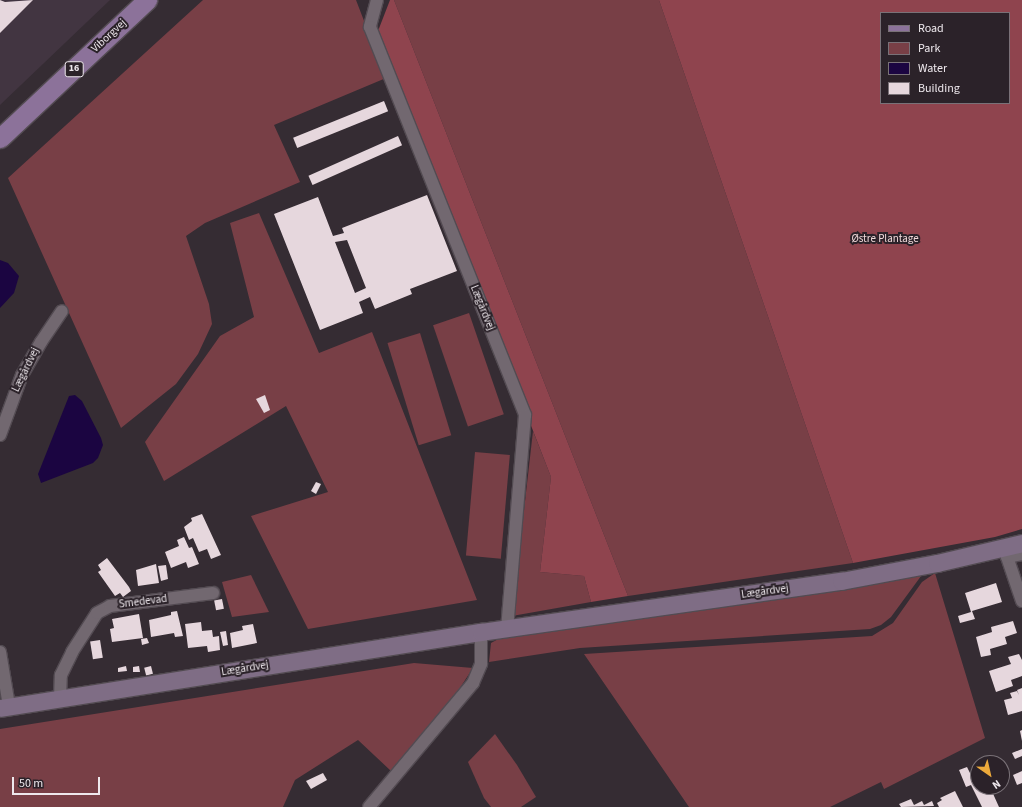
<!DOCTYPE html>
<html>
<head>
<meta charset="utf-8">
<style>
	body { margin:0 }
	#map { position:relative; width:1022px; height:807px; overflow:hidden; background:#352c33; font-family:"Source Sans 3",sans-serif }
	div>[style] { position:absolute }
	.built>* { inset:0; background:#423541 }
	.green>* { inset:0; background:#783f46; transform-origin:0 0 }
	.forest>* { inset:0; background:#8f444e }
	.water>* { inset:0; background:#1b0541 }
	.building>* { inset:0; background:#e6d7dd; transform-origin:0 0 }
	.roads { filter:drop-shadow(1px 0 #534b52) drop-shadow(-1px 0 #534b52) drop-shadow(0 1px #534b52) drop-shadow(0 -1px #534b52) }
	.street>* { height:12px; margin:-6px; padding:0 6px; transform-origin:6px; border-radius:6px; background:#726870 }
	.secondary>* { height:17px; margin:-8.5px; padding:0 8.5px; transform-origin:8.5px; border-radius:8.5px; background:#7f6d85 }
	.primary>* { height:19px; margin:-9.5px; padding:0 9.5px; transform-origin:9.5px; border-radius:9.5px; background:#8c729a }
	span { translate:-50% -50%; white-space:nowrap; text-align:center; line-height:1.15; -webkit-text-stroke:4px #2b2229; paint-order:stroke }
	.shield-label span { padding:1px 3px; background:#2b2229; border:1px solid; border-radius:3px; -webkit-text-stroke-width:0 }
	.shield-label { font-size:10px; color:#eee8ed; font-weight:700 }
	.street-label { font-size:11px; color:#eee8ed }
	.park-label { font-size:11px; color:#f2dadb }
	.legend { position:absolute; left:880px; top:12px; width:130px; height:92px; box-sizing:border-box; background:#2b2229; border:1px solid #797177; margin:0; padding:5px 7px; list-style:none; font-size:12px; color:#eee8ed }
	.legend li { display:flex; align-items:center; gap:8px; height:20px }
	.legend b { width:20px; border:1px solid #797177 }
	.north { position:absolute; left:970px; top:755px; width:40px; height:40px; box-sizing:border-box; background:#2b2229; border:1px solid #797177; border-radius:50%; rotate:146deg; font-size:11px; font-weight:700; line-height:16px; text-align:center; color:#eee8ed }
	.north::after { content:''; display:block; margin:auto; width:14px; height:18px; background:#eca93b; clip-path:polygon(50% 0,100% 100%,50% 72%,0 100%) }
	.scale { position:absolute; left:12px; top:777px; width:88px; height:18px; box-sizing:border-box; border:2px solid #eee8ed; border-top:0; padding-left:5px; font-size:12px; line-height:14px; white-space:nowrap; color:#eee8ed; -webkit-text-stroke:3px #2b2229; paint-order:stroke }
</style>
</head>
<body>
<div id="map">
	<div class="built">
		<i style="clip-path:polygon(0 0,110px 0,0 105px)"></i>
	</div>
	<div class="green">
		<i style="clip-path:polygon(203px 0,356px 0,386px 78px,274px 125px,300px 182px,205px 223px,186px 236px,209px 304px,212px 324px,198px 354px,176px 384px,121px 428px,8px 178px)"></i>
		<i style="clip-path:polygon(394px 0,659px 0,853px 563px,628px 596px)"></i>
		<i style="clip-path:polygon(259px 213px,319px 353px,372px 332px,477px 600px,308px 629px,251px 516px,328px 492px,286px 406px,164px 481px,145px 442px,220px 336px,254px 317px,230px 223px)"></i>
		<i style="left:469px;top:313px;width:107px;height:38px;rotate:71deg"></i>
		<i style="left:420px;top:333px;width:107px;height:34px;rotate:73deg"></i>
		<i style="clip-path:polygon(533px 431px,551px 477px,540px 572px,584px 576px,591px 602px,512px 616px)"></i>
		<i style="left:475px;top:452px;width:35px;height:104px;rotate:5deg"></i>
		<i style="clip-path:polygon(924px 572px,891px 617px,881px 625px,870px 629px,580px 648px,489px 662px,491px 643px,502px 637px,859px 586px)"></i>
		<i style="clip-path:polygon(935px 573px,985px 738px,884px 789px,881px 782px,830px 807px,689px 807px,584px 654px,872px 636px,893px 623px,922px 582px)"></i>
		<i style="clip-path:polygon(251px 575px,269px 612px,232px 617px,222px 582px)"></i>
		<i style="clip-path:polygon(414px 663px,473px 668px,452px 700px,391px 771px,358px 740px,295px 780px,283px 807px,0 807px,0 729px)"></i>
		<i style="clip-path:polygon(495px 734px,517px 765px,536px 797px,521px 807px,491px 807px,484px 798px,468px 762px)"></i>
	</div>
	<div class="forest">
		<i style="clip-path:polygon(390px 0,394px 0,628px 596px,591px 602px,584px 576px,540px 572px,551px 477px,378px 31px)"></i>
		<i style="clip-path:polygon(evenodd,659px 0,1022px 0,1022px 529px,995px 537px,853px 563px,659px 0,881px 13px,1009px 13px,1009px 103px,881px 103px,881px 13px)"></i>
	</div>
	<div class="water">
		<i style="clip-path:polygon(0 260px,8px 263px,19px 276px,14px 293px,0 308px)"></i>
		<i style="clip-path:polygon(75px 395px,82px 401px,101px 438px,103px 445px,98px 458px,93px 463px,41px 483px,38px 474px,69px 396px)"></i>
	</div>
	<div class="building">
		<i style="clip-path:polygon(0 0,5px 2px,33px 0,0 33px)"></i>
		<i style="left:384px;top:101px;width:11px;height:98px;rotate:68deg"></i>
		<i style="left:398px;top:136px;width:10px;height:98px;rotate:66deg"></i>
		<i style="clip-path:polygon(evenodd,427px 195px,457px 271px,410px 289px,412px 294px,375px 309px,370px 297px,359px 302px,363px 313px,320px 330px,274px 214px,318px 197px,333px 236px,344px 233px,342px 228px,427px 195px,347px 240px,366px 288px,355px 293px,335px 242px,347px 240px)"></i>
		<i style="clip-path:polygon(265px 395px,270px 410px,264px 413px,256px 399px)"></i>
		<i style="clip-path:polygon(316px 482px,321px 484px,316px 494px,311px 491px)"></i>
		<i style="clip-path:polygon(202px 514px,221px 555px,211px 559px,207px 549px,199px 552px,193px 538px,189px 540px,184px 527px,192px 521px,191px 518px)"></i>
		<i style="clip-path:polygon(184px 537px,189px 548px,192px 547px,199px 564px,188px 568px,186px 562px,171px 568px,165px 552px,179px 546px,177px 540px)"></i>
		<i style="clip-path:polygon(107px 558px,129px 587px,131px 591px,123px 597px,120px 593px,115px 596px,98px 572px,101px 570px,98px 565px)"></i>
		<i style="clip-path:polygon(156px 564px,159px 583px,138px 586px,136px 570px)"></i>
		<i style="clip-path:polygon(166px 565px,168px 579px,161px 581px,158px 566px)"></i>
		<i style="clip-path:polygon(996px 583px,1002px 602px,972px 611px,975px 619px,960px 623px,958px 616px,971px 612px,965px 593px)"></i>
		<i style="left:222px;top:599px;width:10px;height:8px;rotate:79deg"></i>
		<i style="clip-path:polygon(177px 611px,183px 636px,175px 637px,174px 633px,151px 637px,149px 620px,171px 615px,171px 612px)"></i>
		<i style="clip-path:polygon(139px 614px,143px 638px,112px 642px,110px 629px,114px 628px,112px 619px)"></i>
		<i style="clip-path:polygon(1013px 621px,1017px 633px,1005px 637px,1007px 644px,990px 649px,991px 655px,981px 657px,976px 637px,992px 632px,991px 627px)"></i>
		<i style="clip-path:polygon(201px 622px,202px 631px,212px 630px,213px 637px,219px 636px,220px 650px,208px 652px,207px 646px,188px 648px,185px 624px)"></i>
		<i style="clip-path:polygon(253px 624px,257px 643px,232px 648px,230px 633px,243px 630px,242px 626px)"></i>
		<i style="clip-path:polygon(226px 631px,228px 645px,223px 646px,220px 632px)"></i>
		<i style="clip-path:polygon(147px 638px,149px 643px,142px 645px,141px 639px)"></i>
		<i style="left:100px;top:640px;width:18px;height:10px;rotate:81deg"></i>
		<i style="clip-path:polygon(1019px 654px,1022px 660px,1022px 676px,1011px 680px,1013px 686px,996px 692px,989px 671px,1011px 664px,1008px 657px)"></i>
		<i style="clip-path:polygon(126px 666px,127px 671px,118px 672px,118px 668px)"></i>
		<i style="clip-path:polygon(139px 666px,140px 672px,133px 672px,133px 667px)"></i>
		<i style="left:151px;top:666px;width:8px;height:7px;rotate:76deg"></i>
		<i style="clip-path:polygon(1022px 688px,1022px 711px,1008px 715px,1004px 700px,1012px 698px,1010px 693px,1017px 691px,1019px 695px,1017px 690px)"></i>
		<i style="clip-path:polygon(1022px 730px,1022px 741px,1020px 731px)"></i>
		<i style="clip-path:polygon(1022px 749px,1022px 756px,1015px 759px,1012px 753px)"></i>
		<i style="clip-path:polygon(967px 767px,974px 781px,978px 779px,978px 787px,990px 787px,999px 807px,982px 807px,971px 785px,966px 787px,959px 770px)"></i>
		<i style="clip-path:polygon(1022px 771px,1022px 783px,1017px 785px,1013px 775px)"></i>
		<i style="clip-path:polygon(323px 773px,327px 780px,311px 789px,306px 781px)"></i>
		<i style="clip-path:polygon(955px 791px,963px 807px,939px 807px,937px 803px,942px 800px,940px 798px)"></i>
		<i style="clip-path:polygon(911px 799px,914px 805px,922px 801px,924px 805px,932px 801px,934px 806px,901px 807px,899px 804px)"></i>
	</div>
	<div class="roads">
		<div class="street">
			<i style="left:377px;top:0;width:28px;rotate:105deg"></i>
			<i style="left:370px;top:27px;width:418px;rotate:68.2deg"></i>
			<i style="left:525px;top:415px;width:215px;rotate:94.8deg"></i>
			<i style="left:0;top:435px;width:64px;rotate:-69.9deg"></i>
			<i style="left:22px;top:375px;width:38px;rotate:-60deg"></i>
			<i style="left:41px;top:342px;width:37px;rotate:-56deg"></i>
			<i style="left:1004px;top:548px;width:56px;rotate:71.2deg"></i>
			<i style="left:1007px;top:557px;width:15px;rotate:-11deg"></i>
			<i style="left:0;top:652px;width:55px;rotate:80.5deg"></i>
			<i style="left:60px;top:699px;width:24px;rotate:-88deg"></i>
			<i style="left:61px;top:675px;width:25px;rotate:-64deg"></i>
			<i style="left:72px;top:652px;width:46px;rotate:-57.3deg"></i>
			<i style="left:97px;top:613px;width:15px;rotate:-28deg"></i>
			<i style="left:110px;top:606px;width:104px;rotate:-7.2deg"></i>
			<i style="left:369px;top:807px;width:162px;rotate:-50deg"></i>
			<i style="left:473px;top:683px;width:21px;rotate:-67deg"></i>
			<i style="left:481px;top:664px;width:32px;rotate:-90deg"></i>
		</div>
		<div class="secondary">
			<i style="left:0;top:708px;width:487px;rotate:-9deg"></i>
			<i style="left:481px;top:632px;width:364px;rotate:-8.1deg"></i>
			<i style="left:841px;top:581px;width:98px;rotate:-10.6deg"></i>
			<i style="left:937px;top:563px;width:87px;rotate:-13.2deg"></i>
		</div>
		<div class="primary">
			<i style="left:0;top:138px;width:202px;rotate:-43.2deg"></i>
		</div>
	</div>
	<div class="shield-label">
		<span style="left:74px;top:69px">16</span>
	</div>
	<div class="street-label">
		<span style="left:109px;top:36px;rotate:-43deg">Viborgvej</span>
		<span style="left:482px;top:308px;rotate:68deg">Lægårdvej</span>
		<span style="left:26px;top:370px;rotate:-64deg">Lægårdvej</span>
		<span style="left:765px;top:592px;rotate:-8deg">Lægårdvej</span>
		<span style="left:143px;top:602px;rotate:-7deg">Smedevad</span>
		<span style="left:245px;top:669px;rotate:-9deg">Lægårdvej</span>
	</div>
	<div class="park-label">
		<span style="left:885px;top:239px">Østre Plantage</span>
	</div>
	<ul class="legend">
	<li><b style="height:5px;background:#8c729a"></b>Road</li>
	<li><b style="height:11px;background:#783f46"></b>Park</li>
	<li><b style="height:11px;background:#1b0541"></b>Water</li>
	<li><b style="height:11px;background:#e6d7dd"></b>Building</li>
	</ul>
	<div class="north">N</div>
	<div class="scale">50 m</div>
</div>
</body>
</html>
